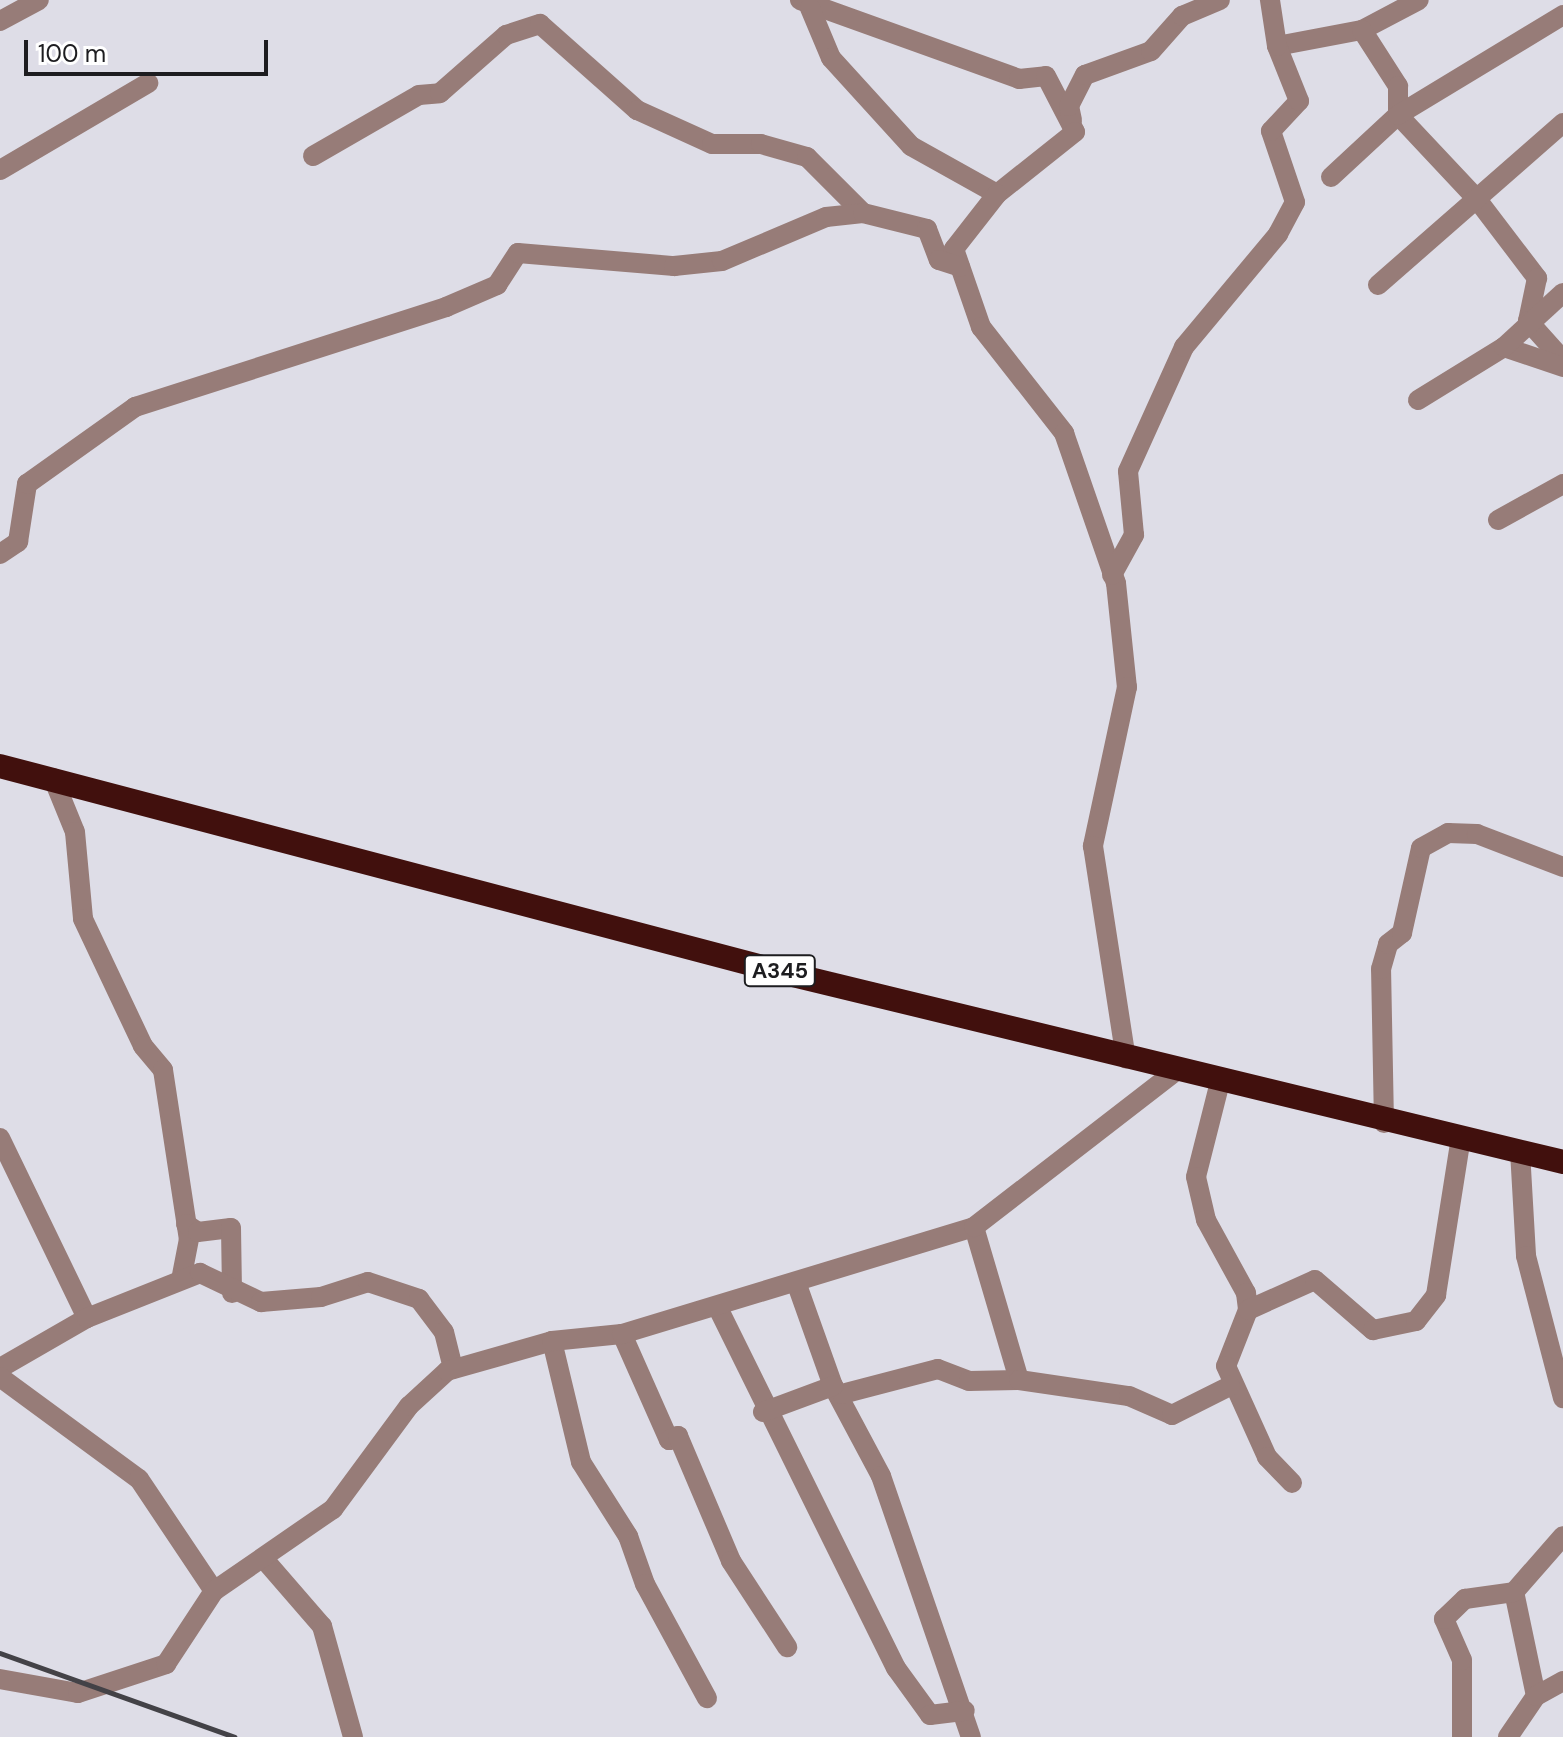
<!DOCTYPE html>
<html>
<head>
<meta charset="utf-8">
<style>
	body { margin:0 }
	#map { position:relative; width:1563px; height:1737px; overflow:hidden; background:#dedde7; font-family:"DM Sans",sans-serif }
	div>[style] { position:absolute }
	.minor>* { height:20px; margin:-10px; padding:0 10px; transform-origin:10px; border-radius:10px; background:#977c78 }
	.highway>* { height:24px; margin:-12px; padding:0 12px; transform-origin:12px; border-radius:12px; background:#41100d }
	.rail>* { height:5px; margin:-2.5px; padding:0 2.5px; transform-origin:2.5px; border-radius:2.5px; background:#434247 }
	span { translate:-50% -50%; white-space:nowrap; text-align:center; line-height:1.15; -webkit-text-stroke:8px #fff; paint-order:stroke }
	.shield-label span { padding:2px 6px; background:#fff; border:2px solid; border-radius:6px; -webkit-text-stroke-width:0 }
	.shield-label { font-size:22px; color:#1d1d20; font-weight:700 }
	.scale { position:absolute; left:24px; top:40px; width:244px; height:36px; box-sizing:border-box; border:4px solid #1d1d20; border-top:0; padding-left:10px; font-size:24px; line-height:28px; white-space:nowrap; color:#1d1d20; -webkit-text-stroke:6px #fff; paint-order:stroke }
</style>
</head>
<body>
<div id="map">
	<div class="minor">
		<i style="left:800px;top:0;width:233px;rotate:19.8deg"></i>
		<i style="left:1019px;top:79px;width:27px;rotate:-6deg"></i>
		<i style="left:1046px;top:76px;width:63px;rotate:62.6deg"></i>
		<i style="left:810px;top:8px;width:54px;rotate:67.2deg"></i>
		<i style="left:831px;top:58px;width:119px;rotate:47.7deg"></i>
		<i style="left:911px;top:146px;width:98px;rotate:29.2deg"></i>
		<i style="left:0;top:21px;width:44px;rotate:-28.3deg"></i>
		<i style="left:1362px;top:30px;width:64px;rotate:-27.8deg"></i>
		<i style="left:1277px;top:46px;width:86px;rotate:-10.7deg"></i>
		<i style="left:1362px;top:30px;width:67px;rotate:57.3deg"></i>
		<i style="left:1398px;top:86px;width:29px;rotate:90deg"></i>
		<i style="left:1398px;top:115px;width:114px;rotate:46.8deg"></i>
		<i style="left:1476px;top:198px;width:101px;rotate:52.7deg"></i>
		<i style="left:1537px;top:278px;width:44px;rotate:101.8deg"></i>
		<i style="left:1528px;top:321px;width:52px;rotate:48.1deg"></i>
		<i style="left:1072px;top:120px;width:14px;rotate:-102deg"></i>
		<i style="left:1069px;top:106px;width:35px;rotate:-63deg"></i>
		<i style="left:1085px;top:75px;width:70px;rotate:-20deg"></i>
		<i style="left:1151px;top:51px;width:47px;rotate:-48.5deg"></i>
		<i style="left:1182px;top:16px;width:41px;rotate:-22.8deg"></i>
		<i style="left:1075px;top:132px;width:100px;rotate:141.5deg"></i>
		<i style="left:997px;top:194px;width:70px;rotate:128deg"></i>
		<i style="left:954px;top:249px;width:83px;rotate:70.9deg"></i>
		<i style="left:981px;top:327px;width:135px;rotate:51.9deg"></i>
		<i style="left:1064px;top:433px;width:159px;rotate:70.9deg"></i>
		<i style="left:1116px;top:583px;width:105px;rotate:84deg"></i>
		<i style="left:1127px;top:687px;width:163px;rotate:102.1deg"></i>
		<i style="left:1093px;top:846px;width:215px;rotate:81.2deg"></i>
		<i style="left:313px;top:156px;width:122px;rotate:-29.9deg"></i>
		<i style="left:419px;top:95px;width:21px;rotate:-5deg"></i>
		<i style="left:440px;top:93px;width:88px;rotate:-41.3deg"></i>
		<i style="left:506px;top:35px;width:36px;rotate:-18deg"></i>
		<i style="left:540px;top:24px;width:130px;rotate:41.6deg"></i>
		<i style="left:637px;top:110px;width:82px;rotate:24.4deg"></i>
		<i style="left:712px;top:144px;width:49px"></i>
		<i style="left:761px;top:144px;width:48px;rotate:15.8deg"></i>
		<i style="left:807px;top:157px;width:79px;rotate:45deg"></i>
		<i style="left:0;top:170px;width:172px;rotate:-30.4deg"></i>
		<i style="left:1331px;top:177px;width:91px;rotate:-42.8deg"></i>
		<i style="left:1398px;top:115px;width:193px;rotate:-31.2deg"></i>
		<i style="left:1378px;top:285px;width:246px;rotate:-41.2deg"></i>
		<i style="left:1504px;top:347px;width:62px;rotate:18.7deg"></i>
		<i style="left:1418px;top:400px;width:101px;rotate:-31.6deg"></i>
		<i style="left:1504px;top:347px;width:80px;rotate:-42.5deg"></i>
		<i style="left:1498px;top:520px;width:74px;rotate:-29deg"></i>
		<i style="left:0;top:554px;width:22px;rotate:-34deg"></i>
		<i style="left:18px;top:542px;width:59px;rotate:-81.2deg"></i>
		<i style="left:27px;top:484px;width:133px;rotate:-35.5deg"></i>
		<i style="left:135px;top:407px;width:327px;rotate:-17.8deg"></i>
		<i style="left:446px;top:307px;width:56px;rotate:-23.3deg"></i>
		<i style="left:497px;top:285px;width:38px;rotate:-57deg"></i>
		<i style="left:518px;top:253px;width:157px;rotate:4.8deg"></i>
		<i style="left:674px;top:266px;width:48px;rotate:-5.9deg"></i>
		<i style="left:722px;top:261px;width:113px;rotate:-22.9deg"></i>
		<i style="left:826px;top:217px;width:37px;rotate:-6deg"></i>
		<i style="left:863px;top:213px;width:66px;rotate:14deg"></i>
		<i style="left:927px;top:229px;width:33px;rotate:69deg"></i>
		<i style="left:939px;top:260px;width:22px;rotate:18deg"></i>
		<i style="left:1112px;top:575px;width:46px;rotate:-61.2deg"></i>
		<i style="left:1134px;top:535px;width:64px;rotate:-95.4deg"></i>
		<i style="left:1128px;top:471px;width:136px;rotate:-65.7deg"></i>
		<i style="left:1184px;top:347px;width:147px;rotate:-50.2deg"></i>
		<i style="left:1278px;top:234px;width:36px;rotate:-62deg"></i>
		<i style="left:1295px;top:202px;width:75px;rotate:-108.7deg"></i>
		<i style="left:1271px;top:131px;width:41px;rotate:-47deg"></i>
		<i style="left:1299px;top:101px;width:59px;rotate:-111.8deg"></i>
		<i style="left:1277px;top:46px;width:47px;rotate:-98.7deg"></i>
		<i style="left:53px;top:778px;width:58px;rotate:67.8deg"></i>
		<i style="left:75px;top:832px;width:87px;rotate:84.7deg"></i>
		<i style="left:83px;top:919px;width:140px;rotate:64.7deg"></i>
		<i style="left:143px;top:1046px;width:31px;rotate:50deg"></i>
		<i style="left:163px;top:1070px;width:171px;rotate:81.3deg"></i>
		<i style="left:189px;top:1239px;width:38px;rotate:101deg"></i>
		<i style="left:1221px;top:1078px;width:102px;rotate:104.2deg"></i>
		<i style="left:1196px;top:1177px;width:44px;rotate:76.9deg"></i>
		<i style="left:1206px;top:1220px;width:83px;rotate:61.3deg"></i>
		<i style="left:1246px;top:1293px;width:17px;rotate:83deg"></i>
		<i style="left:1248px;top:1310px;width:60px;rotate:111.4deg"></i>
		<i style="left:1226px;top:1366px;width:100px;rotate:65.7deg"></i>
		<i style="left:1267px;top:1457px;width:36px;rotate:46deg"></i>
		<i style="left:1384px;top:1123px;width:154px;rotate:-91.1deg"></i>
		<i style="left:1381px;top:969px;width:26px;rotate:-74deg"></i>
		<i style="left:1388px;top:944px;width:18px;rotate:-38deg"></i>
		<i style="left:1402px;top:933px;width:87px;rotate:-77.4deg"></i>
		<i style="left:1421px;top:848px;width:31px;rotate:-29deg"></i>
		<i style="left:1448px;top:833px;width:29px;rotate:2deg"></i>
		<i style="left:1477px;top:834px;width:92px;rotate:21deg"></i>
		<i style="left:0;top:1138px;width:200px;rotate:64.2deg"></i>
		<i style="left:1520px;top:1151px;width:105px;rotate:86.7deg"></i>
		<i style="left:1526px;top:1256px;width:147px;rotate:75.4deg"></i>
		<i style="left:186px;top:1224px;width:14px;rotate:34deg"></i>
		<i style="left:198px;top:1232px;width:33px;rotate:-7deg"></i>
		<i style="left:231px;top:1228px;width:65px;rotate:89.1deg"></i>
		<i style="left:974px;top:1227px;width:159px;rotate:73.6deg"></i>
		<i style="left:796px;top:1282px;width:110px;rotate:70.4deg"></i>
		<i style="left:833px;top:1386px;width:102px;rotate:61.9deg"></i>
		<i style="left:881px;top:1476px;width:276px;rotate:71deg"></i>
		<i style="left:717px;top:1306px;width:404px;rotate:63.7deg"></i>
		<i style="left:896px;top:1668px;width:58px;rotate:54.1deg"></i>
		<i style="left:930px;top:1715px;width:35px;rotate:-7deg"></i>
		<i style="left:1248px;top:1310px;width:73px;rotate:-24.1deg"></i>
		<i style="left:1315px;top:1280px;width:77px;rotate:40.8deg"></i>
		<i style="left:1373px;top:1330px;width:44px;rotate:-11.8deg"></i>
		<i style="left:1416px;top:1321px;width:33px;rotate:-52deg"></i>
		<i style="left:1436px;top:1295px;width:159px;rotate:-81deg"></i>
		<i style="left:622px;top:1334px;width:116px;rotate:66.1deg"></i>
		<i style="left:669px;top:1440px;width:10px;rotate:-24deg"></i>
		<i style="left:678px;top:1436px;width:136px;rotate:67deg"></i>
		<i style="left:731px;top:1561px;width:103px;rotate:56.9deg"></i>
		<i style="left:552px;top:1341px;width:124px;rotate:76.5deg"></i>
		<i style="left:581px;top:1462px;width:88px;rotate:57.6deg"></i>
		<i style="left:628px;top:1536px;width:51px;rotate:70.5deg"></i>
		<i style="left:645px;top:1584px;width:130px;rotate:61.5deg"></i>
		<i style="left:0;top:1368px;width:100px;rotate:-29.9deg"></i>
		<i style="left:87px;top:1318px;width:122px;rotate:-21.7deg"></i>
		<i style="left:200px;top:1273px;width:68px;rotate:25.4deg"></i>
		<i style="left:261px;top:1302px;width:60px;rotate:-4.8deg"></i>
		<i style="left:321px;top:1297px;width:49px;rotate:-17.7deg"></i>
		<i style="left:368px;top:1282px;width:54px;rotate:18.4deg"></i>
		<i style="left:419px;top:1299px;width:41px;rotate:52.9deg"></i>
		<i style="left:444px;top:1332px;width:38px;rotate:76deg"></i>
		<i style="left:0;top:1377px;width:172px;rotate:36.3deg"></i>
		<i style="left:139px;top:1479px;width:135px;rotate:56.2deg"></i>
		<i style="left:842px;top:1394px;width:99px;rotate:-14.6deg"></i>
		<i style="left:938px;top:1369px;width:33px;rotate:21deg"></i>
		<i style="left:969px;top:1381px;width:50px;rotate:-1.1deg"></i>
		<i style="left:1019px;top:1380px;width:111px;rotate:8.3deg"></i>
		<i style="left:1129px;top:1396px;width:47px;rotate:23.8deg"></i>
		<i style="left:1172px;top:1415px;width:65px;rotate:-26.6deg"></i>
		<i style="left:763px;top:1412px;width:75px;rotate:-20.4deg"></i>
		<i style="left:263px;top:1558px;width:90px;rotate:49.1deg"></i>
		<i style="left:322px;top:1626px;width:115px;rotate:74.4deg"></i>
		<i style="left:0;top:1679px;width:79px;rotate:10.2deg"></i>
		<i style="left:78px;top:1693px;width:93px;rotate:-18.2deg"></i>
		<i style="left:166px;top:1664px;width:87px;rotate:-56.7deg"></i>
		<i style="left:214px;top:1591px;width:145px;rotate:-34.6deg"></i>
		<i style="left:333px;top:1509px;width:128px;rotate:-53.6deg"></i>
		<i style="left:409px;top:1406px;width:52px;rotate:-42.6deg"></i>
		<i style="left:447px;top:1371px;width:109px;rotate:-15.9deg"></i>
		<i style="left:552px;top:1341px;width:70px;rotate:-5.7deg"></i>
		<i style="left:622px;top:1334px;width:368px;rotate:-16.9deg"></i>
		<i style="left:974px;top:1227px;width:255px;rotate:-37.7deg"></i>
		<i style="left:1536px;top:1696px;width:106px;rotate:-101.9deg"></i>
		<i style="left:1514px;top:1592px;width:74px;rotate:-48.8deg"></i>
		<i style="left:1462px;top:1737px;width:77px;rotate:-90deg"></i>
		<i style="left:1462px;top:1660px;width:45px;rotate:-113.7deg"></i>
		<i style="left:1444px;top:1619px;width:29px;rotate:-44deg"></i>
		<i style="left:1465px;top:1599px;width:49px;rotate:-8.1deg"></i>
		<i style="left:1508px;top:1737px;width:50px;rotate:-55.7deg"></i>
		<i style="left:1536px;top:1696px;width:31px;rotate:-29deg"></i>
	</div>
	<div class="highway">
		<i style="left:0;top:766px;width:816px;rotate:14.77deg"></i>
		<i style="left:789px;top:974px;width:797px;rotate:13.65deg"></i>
	</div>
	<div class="rail">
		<i style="left:0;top:1653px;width:249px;rotate:19.7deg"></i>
	</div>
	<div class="shield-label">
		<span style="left:780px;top:971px">A345</span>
	</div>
	<div class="scale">100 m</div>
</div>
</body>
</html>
